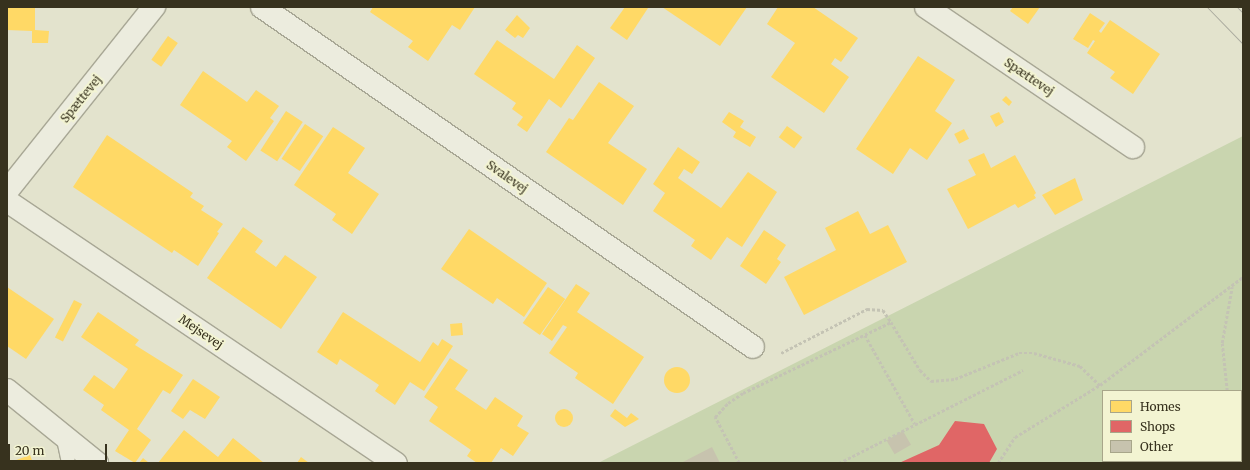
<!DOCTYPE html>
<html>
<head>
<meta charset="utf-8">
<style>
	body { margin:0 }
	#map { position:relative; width:1250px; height:470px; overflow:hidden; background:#e3e3cd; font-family:Merriweather,serif }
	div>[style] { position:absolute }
	.green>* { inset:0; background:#c9d5af }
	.homes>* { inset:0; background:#ffd966; transform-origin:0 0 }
	.round { border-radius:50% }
	.shops>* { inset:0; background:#e06666 }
	.building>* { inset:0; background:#c7c3ae; transform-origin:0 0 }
	.path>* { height:2.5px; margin-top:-1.25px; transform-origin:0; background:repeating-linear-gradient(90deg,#c4c3b4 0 3px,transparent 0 5px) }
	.roads { filter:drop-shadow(1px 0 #a8a795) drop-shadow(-1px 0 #a8a795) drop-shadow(0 1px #a8a795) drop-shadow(0 -1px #a8a795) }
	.lane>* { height:13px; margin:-6.5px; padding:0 6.5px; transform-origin:6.5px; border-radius:6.5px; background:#ececde }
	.street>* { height:22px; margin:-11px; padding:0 11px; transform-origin:11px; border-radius:11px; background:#ececde }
	.tram>* { height:1px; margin:-0.5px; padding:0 0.5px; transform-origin:0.5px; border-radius:0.5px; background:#aaaa9e }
	span { translate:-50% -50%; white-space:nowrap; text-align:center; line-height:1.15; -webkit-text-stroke:4px #f3f4d2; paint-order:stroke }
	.street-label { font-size:12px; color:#37321e }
	.frame { position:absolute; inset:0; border:8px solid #37321e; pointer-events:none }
	.legend { position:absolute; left:1102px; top:390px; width:140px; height:72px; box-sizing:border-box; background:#f3f4d2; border:1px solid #a8a68a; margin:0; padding:5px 7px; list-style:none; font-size:12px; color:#37321e }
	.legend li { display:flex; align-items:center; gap:8px; height:20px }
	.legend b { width:20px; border:1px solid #a8a68a }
	.scale { position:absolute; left:8px; top:444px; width:99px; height:18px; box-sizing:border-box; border:2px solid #37321e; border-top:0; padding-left:5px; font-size:12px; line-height:14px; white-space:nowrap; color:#37321e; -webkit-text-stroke:3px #f3f4d2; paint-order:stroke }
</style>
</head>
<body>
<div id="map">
	<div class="green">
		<i style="clip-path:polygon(evenodd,1243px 136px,1243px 463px,598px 463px,1243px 136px,1103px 391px,1241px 391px,1241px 461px,1103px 461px,1103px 391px)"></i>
	</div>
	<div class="homes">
		<i style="clip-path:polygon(7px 7px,35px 7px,35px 30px,49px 31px,48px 43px,32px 43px,32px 31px,7px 30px)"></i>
		<i style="clip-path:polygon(373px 7px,475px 7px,460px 30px,452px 25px,428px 61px,408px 47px,413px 41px,370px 12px)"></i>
		<i style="clip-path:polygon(625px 7px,648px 8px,627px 40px,610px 28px)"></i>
		<i style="clip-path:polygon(662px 7px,747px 7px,720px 46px)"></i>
		<i style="clip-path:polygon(778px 7px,813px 7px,858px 38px,841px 62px,835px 58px,831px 64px,849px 77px,824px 113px,771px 77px,795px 43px,767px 24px)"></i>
		<i style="clip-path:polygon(1013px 7px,1040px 7px,1028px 24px,1010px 11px)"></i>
		<i style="clip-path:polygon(1090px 13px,1105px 23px,1099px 31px,1101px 33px,1110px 20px,1160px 54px,1133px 94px,1110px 78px,1115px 72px,1087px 53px,1095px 41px,1093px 40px,1088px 48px,1073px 39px)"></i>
		<i style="clip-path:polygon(517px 15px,530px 28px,523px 38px,518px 35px,515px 38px,505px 30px)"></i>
		<i style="left:168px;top:36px;width:12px;height:29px;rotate:35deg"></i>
		<i style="clip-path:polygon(497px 40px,554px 79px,577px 45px,595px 58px,561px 108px,549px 99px,527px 132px,517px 125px,523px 117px,512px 109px,516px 103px,474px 74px)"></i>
		<i style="clip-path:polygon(918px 56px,955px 80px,935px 111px,952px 123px,927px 160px,910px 148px,893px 174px,856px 149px)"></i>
		<i style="clip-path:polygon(203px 71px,247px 102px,256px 90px,279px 106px,270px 118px,274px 121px,246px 161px,227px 147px,232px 141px,180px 105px)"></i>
		<i style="clip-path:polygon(599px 82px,634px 106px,608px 143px,647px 169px,623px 205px,546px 152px,569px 118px,573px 120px)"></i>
		<i style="clip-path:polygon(1006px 96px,1012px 102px,1009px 106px,1002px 100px)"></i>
		<i style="left:286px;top:111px;width:20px;height:47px;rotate:33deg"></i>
		<i style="clip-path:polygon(729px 112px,744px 121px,740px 127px,756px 137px,750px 147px,733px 137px,736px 132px,722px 122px)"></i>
		<i style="clip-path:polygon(999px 112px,1004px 122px,996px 127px,990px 116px)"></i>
		<i style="left:305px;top:124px;width:22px;height:42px;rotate:34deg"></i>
		<i style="left:787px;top:126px;width:19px;height:14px;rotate:36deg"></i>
		<i style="clip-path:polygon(333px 127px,365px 148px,348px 173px,379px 194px,352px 234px,332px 220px,336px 214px,294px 185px)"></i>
		<i style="left:964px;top:129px;width:11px;height:11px;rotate:63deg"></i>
		<i style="clip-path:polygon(107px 135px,193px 193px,190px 197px,204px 206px,201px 210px,223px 224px,217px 232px,219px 233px,198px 266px,174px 250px,172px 253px,73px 187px)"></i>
		<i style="clip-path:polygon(678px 147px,700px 162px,692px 174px,684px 169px,678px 178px,721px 208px,748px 172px,777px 192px,742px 247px,727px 237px,711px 260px,691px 246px,695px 240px,653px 211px,665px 193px,653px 184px)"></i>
		<i style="clip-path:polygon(984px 153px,991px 168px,1015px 155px,1036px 193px,1034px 195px,1036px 198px,1018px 208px,1015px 204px,968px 229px,947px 189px,976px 175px,968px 160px)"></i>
		<i style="clip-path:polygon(1075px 178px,1083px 200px,1055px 215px,1042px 195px)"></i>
		<i style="clip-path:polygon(858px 211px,870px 234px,888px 225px,907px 262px,804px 315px,784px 277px,836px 250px,825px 228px)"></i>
		<i style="clip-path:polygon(243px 227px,263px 241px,255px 252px,276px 267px,285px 255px,317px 277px,281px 329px,207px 278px)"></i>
		<i style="clip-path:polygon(469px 229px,547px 283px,524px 317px,497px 298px,493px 304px,441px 269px)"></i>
		<i style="clip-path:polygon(764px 230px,786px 245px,777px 259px,781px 262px,766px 284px,740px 266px)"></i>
		<i style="clip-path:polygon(576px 284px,590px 293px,577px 312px,644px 357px,613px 404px,575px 378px,578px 373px,549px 353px,567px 327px,563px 325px,552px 341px,542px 334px)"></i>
		<i style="clip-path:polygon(7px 287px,54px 319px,26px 359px,7px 346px)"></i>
		<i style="left:548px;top:287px;width:21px;height:44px;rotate:35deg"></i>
		<i style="left:74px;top:300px;width:9px;height:42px;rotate:27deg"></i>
		<i style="clip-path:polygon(98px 312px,139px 340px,135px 345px,183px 375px,170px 394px,163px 390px,137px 429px,151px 440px,135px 463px,115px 451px,129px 430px,101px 410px,104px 405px,83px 390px,94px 375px,114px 389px,128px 369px,81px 337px)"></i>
		<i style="clip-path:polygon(343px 312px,420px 362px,433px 342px,438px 346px,442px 339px,453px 346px,424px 391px,410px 382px,395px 405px,375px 391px,379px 385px,340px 359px,337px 365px,317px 352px)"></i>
		<i style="left:462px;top:323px;width:12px;height:12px;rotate:85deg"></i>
		<i style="clip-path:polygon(450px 358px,468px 370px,455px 389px,486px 410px,495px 397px,523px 416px,517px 426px,529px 433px,513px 456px,501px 448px,491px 463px,477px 463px,467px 456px,471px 450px,429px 421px,438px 407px,424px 397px)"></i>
		<i class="round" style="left:664px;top:367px;width:26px;height:26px"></i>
		<i style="clip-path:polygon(193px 379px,220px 397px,205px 419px,190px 410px,183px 419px,171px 411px)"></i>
		<i style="clip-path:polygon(615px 409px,627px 418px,631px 413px,639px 419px,625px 427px,610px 416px)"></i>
		<i class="round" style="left:555px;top:409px;width:18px;height:18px"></i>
		<i style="clip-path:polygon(184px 430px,218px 457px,233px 438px,264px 463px,158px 463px)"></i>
		<i style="clip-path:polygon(30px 455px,33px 463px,8px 463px)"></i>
		<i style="clip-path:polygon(301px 457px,309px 463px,297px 463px)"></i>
		<i style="clip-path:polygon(143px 458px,149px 463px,139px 463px)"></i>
	</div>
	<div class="shops">
		<i style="clip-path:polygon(955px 421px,984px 424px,997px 449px,989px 463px,899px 463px,939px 445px)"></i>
	</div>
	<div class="building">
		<i style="left:903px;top:431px;width:16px;height:19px;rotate:60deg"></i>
		<i style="clip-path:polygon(712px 447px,720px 463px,681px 463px)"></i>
	</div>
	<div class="path">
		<i style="left:865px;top:335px;width:102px;rotate:60.7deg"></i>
		<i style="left:781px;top:353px;width:97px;rotate:-27.1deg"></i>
		<i style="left:867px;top:309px;width:16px;rotate:4deg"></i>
		<i style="left:883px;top:310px;width:14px;rotate:56deg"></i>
		<i style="left:1227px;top:391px;width:48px;rotate:-95.9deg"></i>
		<i style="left:1222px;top:343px;width:57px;rotate:-79.9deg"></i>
		<i style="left:1241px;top:428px;width:5px;rotate:68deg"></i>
		<i style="left:739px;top:463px;width:52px;rotate:-117.6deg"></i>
		<i style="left:715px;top:417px;width:19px;rotate:-47deg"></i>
		<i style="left:728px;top:403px;width:18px;rotate:-34deg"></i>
		<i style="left:743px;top:393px;width:164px;rotate:-25.6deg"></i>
		<i style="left:891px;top:322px;width:56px;rotate:58.9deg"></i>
		<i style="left:920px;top:370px;width:16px;rotate:45deg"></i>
		<i style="left:931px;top:381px;width:24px;rotate:-5deg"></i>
		<i style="left:955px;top:379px;width:69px;rotate:-22.1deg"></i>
		<i style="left:1019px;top:353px;width:15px"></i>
		<i style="left:1034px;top:353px;width:48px;rotate:15.8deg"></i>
		<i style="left:1080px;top:366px;width:28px;rotate:44deg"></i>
		<i style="left:839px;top:463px;width:206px;rotate:-26.8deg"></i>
		<i style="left:998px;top:463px;width:31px;rotate:-57deg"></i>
		<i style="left:1015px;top:437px;width:100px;rotate:-31.5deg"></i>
		<i style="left:1100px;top:385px;width:179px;rotate:-37.1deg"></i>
	</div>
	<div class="roads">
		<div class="lane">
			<i style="left:62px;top:434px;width:30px;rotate:78deg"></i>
		</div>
		<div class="street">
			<i style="left:262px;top:7px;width:597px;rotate:34.7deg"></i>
			<i style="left:926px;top:7px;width:250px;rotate:34.1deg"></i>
			<i style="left:7px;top:191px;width:236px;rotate:-51.4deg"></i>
			<i style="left:7px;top:201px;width:469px;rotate:34deg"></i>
			<i style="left:7px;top:390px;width:116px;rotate:39deg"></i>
		</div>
	</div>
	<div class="tram">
		<i style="left:1207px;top:7px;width:52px;rotate:45.8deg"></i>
		<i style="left:1237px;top:7px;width:8px;rotate:45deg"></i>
	</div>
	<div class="street-label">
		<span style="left:1029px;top:77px;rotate:34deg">Spættevej</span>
		<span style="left:81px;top:99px;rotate:-51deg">Spættevej</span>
		<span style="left:507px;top:177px;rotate:35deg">Svalevej</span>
		<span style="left:201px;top:332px;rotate:34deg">Mejsevej</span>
	</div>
	<div class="frame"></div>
	<ul class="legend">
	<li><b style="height:11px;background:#ffd966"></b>Homes</li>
	<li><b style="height:11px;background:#e06666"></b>Shops</li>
	<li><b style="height:11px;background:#c7c3ae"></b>Other</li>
	</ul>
	<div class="scale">20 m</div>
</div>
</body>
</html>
